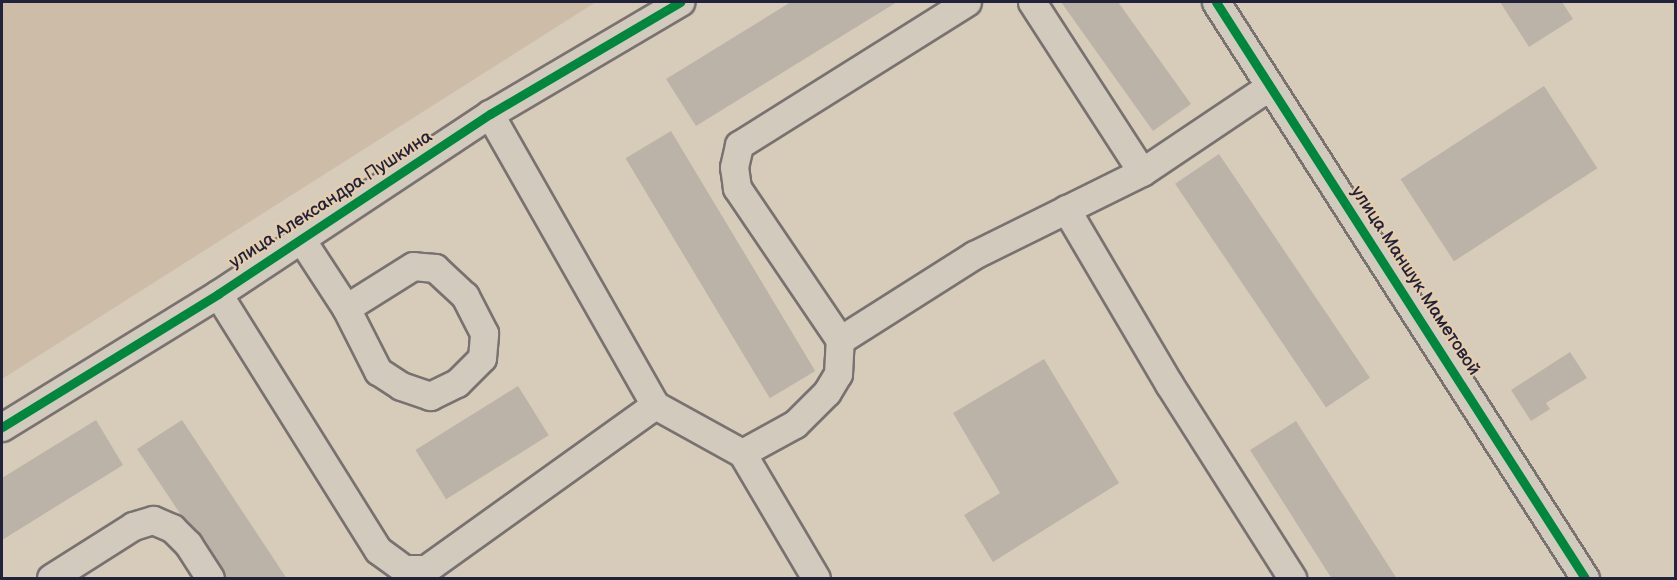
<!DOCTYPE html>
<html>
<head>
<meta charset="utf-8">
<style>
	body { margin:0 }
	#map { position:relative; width:1677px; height:580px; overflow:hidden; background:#d7cbba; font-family:"Balsamiq Sans",sans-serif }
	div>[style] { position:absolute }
	.green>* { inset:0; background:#cdbda8 }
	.building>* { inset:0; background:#bcb3a8; transform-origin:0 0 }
	.roads { filter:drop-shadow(2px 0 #787270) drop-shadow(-2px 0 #787270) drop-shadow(0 2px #787270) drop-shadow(0 -2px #787270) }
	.minor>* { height:27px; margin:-13.5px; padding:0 13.5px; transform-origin:13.5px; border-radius:13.5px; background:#d3cabe }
	.cycleway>* { height:9px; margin:-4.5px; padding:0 4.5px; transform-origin:4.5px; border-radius:4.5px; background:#00873e }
	span { translate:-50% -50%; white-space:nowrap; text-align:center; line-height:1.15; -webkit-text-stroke:4.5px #e4cdad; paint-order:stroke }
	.street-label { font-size:18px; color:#22223b }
	.frame { position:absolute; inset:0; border:3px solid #22223b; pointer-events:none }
</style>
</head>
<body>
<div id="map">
	<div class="green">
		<i style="clip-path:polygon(2px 2px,596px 2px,2px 379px)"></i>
	</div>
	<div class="building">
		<i style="clip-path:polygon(791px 2px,897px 2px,696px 126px,666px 79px)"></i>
		<i style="clip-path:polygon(1061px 2px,1118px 2px,1191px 104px,1153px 131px)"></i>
		<i style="clip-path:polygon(1500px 2px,1562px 2px,1573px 19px,1529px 47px)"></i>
		<i style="left:1544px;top:86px;width:98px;height:171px;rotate:57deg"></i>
		<i style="left:671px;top:131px;width:280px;height:53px;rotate:59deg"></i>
		<i style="left:1219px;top:154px;width:270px;height:53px;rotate:56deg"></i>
		<i style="clip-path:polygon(1570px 352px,1587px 378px,1546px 403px,1550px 409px,1531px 421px,1511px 390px)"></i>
		<i style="clip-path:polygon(1044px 359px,1119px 483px,993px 562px,964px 515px,1000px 493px,953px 413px)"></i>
		<i style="left:518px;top:386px;width:58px;height:121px;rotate:58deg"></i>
		<i style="clip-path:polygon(96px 420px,123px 465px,2px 540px,2px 478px)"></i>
		<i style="clip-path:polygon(182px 420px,287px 579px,226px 579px,201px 535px,181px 515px,137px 449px)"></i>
		<i style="clip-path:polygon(1296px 421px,1397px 579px,1332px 579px,1250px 450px)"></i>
	</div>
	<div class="roads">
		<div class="minor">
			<i style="left:1032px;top:2px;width:202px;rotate:57.1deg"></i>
			<i style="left:1142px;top:172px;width:154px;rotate:-33.9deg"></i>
			<i style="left:1216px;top:2px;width:684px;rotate:57.36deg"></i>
			<i style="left:1066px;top:209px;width:203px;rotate:59.5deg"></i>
			<i style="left:1169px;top:384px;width:230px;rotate:57.6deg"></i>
			<i style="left:301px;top:239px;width:82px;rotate:56.9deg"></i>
			<i style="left:346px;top:308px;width:71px;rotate:63.1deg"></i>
			<i style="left:378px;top:371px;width:27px;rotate:33deg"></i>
			<i style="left:401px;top:386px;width:31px;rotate:19deg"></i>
			<i style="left:430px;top:396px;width:30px;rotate:-26deg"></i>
			<i style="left:457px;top:383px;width:35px;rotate:-45deg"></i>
			<i style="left:482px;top:358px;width:25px;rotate:-85deg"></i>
			<i style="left:484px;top:333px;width:42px;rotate:-117.2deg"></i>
			<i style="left:465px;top:296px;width:41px;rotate:-137deg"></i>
			<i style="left:435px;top:268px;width:22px;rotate:-175deg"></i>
			<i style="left:413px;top:266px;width:79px;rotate:147.9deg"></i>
			<i style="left:218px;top:294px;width:302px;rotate:58deg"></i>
			<i style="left:378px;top:550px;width:32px;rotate:36deg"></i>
			<i style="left:404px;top:569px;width:22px"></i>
			<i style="left:426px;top:569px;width:282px;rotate:-35.6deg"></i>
			<i style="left:655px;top:405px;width:335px;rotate:-119.6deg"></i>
			<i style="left:840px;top:340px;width:159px;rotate:-32.4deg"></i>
			<i style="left:974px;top:255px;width:187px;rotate:-26.3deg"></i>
			<i style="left:655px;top:405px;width:99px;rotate:28.9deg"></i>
			<i style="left:742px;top:453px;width:60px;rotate:-28.7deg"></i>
			<i style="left:795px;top:424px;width:45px;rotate:-45deg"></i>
			<i style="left:827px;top:392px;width:21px;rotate:-59deg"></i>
			<i style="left:838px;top:374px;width:34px;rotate:-87deg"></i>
			<i style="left:840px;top:340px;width:184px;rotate:-124.1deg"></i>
			<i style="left:737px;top:188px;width:21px;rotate:-98deg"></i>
			<i style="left:734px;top:167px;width:23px;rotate:-77deg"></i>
			<i style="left:739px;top:145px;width:269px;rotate:-32.1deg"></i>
			<i style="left:2px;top:427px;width:254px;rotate:-31.6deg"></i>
			<i style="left:218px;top:294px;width:326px;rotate:-33.5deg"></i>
			<i style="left:490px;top:114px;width:221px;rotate:-30.5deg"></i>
			<i style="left:742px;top:453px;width:145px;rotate:59.4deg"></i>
			<i style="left:51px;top:578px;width:97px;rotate:-32.4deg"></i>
			<i style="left:133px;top:526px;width:21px;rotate:-17deg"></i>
			<i style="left:153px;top:520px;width:21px;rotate:23deg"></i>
			<i style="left:172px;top:528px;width:23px;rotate:45deg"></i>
			<i style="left:188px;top:544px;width:40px;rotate:57.1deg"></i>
		</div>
	</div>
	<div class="cycleway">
		<i style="left:1216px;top:2px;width:684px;rotate:57.36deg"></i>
		<i style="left:2px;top:427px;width:254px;rotate:-31.6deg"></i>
		<i style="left:218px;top:294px;width:326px;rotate:-33.5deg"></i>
		<i style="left:490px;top:114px;width:221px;rotate:-30.5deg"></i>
	</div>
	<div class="street-label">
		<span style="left:331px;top:200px;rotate:-33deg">улица Александра Пушкина</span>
		<span style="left:1415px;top:281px;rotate:57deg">улица Маншук Маметовой</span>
	</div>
	<div class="frame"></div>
</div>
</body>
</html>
